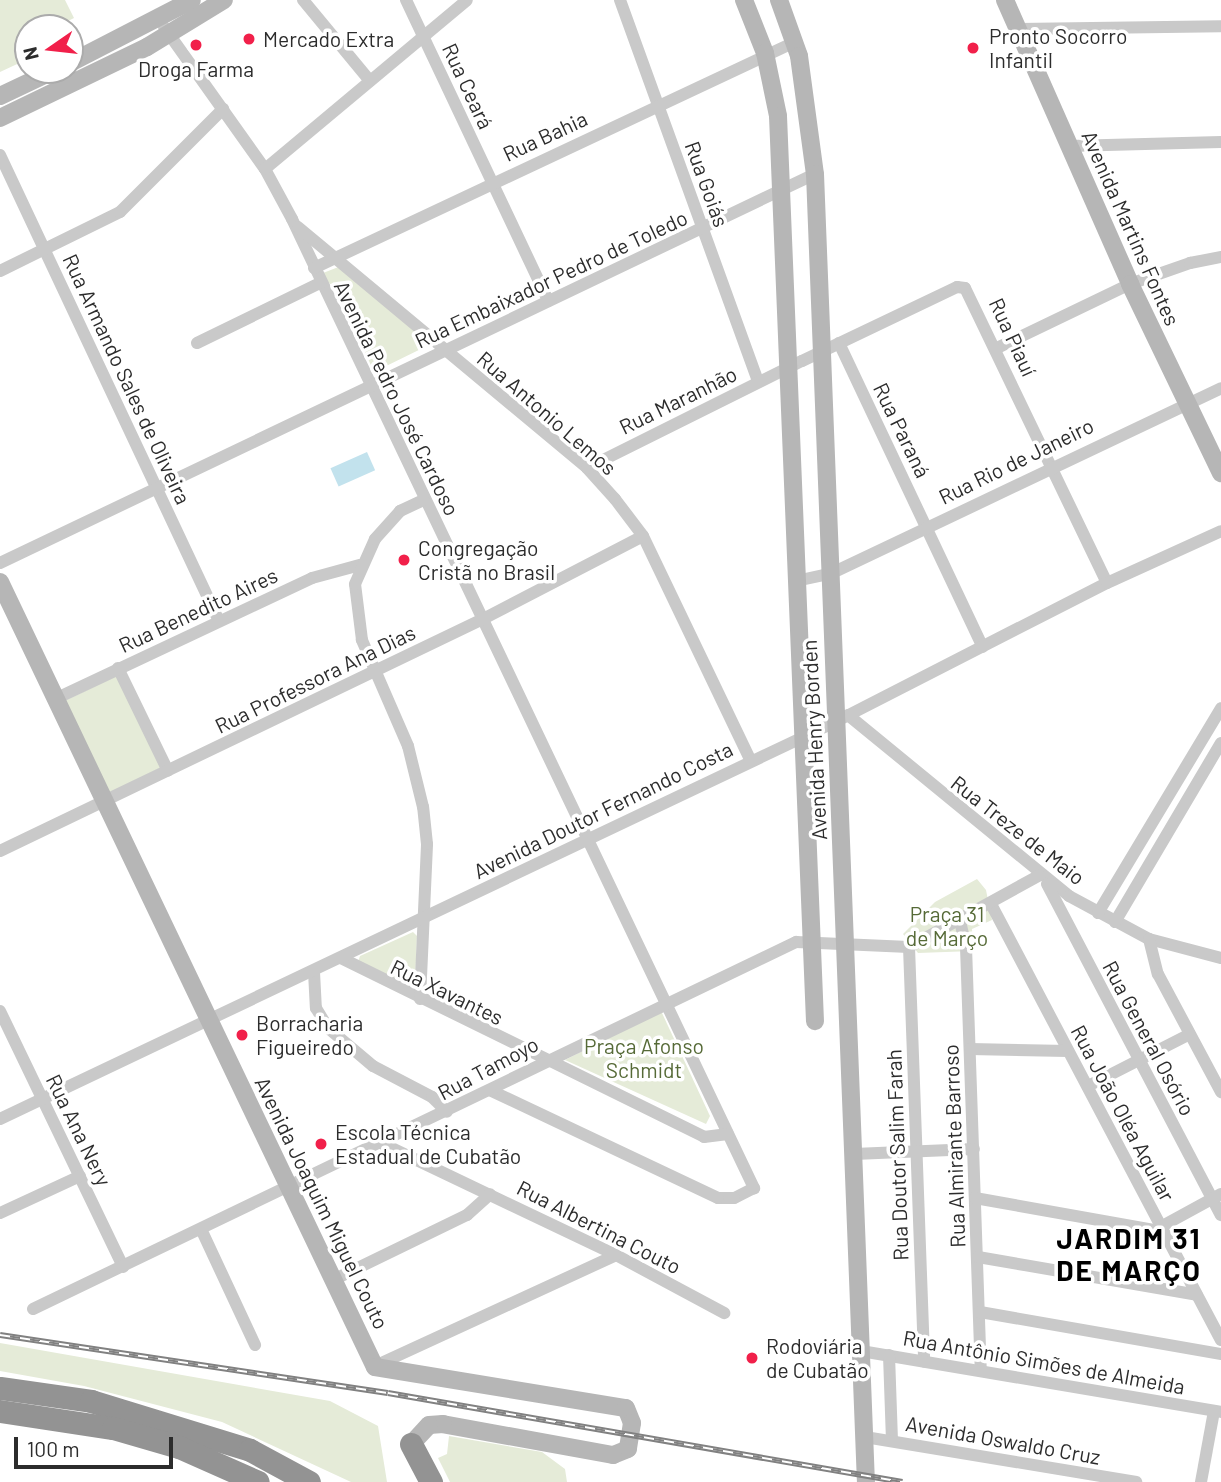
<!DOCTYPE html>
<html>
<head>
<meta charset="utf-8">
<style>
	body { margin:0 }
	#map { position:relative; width:1221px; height:1482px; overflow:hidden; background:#fff; font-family:Barlow,sans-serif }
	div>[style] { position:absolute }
	.green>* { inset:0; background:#e5ebd8; transform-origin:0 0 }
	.water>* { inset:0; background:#c2e2ed; transform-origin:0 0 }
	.street>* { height:12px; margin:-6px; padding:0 6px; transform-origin:6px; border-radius:6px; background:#c9c9c9 }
	.secondary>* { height:18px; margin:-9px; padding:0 9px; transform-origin:9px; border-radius:9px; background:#b6b6b6 }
	.highway>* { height:23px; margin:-11.5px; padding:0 11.5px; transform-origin:11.5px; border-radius:11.5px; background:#939393 }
	.rail>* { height:6px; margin-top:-3px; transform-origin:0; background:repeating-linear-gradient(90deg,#fff 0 10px,#818181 0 20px); box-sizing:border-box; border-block:2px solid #818181 }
	.dots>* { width:19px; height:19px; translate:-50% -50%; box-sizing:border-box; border:4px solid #fff; border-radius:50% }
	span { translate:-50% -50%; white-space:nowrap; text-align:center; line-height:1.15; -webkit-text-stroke:7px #fff; paint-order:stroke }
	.poi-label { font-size:21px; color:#2c2c2c }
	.left { translate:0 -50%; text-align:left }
	.street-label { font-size:21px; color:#2c2c2c }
	.park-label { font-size:21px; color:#566a37 }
	.district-label { font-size:28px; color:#000; font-weight:700; letter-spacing:2px }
	.north { position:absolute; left:14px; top:14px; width:70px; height:70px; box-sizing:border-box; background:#fff; border:2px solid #ababab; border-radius:50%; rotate:256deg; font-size:19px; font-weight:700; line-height:28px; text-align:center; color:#2c2c2c }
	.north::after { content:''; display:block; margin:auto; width:24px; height:32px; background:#f1204a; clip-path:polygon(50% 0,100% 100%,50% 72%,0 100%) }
	.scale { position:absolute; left:14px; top:1437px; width:159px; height:32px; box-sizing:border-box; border:4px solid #2c2c2c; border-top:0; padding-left:9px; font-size:21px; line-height:24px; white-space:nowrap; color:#2c2c2c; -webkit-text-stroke:5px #fff; paint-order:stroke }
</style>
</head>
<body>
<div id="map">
	<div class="green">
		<i style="clip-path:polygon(0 0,65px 0,74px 18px,54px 28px,28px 28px,28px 59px,0 72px)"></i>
		<i style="clip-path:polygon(341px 266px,430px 339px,429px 345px,374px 372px,335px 286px,326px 282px,323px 273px)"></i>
		<i style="left:118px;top:675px;width:102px;height:60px;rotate:64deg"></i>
		<i style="clip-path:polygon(977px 879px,986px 890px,992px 920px,972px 929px,973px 951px,918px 953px,903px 934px,935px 902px)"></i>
		<i style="clip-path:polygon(413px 932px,417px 936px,415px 984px,410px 987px,358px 962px,360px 956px)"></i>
		<i style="clip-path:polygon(658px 1013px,662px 1013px,710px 1116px,706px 1124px,565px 1060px)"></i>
		<i style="clip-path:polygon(0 1343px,330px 1401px,378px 1426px,387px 1482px,351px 1482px,222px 1422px,84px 1386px,0 1371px)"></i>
		<i style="clip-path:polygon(449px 1436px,542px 1452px,565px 1469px,567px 1482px,450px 1482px,438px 1458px,447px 1454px)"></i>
	</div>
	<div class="water">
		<i style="left:367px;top:452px;width:20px;height:40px;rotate:66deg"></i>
	</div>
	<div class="street">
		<i style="left:303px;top:0;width:105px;rotate:50.4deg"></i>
		<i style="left:406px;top:0;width:333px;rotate:64.7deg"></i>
		<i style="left:620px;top:0;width:406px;rotate:70.1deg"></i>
		<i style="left:164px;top:27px;width:174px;rotate:54.6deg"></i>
		<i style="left:265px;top:169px;width:57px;rotate:61.6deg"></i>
		<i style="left:292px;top:219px;width:1074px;rotate:64.51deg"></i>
		<i style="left:754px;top:1188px;width:22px;rotate:153deg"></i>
		<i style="left:734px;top:1198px;width:16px;rotate:180deg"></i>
		<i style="left:718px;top:1198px;width:252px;rotate:-154.7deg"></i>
		<i style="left:1018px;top:29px;width:203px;rotate:-0.8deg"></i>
		<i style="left:1069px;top:146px;width:152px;rotate:-1.5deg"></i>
		<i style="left:0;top:155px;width:515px;rotate:64.83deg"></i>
		<i style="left:265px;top:169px;width:263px;rotate:-39.9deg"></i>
		<i style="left:298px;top:227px;width:376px;rotate:39.8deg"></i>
		<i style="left:587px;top:468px;width:42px;rotate:47.9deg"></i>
		<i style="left:615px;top:499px;width:46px;rotate:52.9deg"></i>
		<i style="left:643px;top:536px;width:250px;rotate:64.4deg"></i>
		<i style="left:314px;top:268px;width:531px;rotate:-25.17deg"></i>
		<i style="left:0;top:271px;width:134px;rotate:-26.2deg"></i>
		<i style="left:120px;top:212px;width:146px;rotate:-45deg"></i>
		<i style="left:197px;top:343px;width:137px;rotate:-26deg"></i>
		<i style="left:839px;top:343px;width:336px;rotate:64.7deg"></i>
		<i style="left:997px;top:348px;width:148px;rotate:-25.7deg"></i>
		<i style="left:1130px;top:284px;width:64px;rotate:-19.3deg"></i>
		<i style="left:1190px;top:263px;width:32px;rotate:-11deg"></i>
		<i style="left:587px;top:468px;width:240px;rotate:-26.5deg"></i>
		<i style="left:802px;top:361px;width:172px;rotate:-25.5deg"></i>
		<i style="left:957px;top:287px;width:8px;rotate:7deg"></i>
		<i style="left:965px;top:288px;width:327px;rotate:64.3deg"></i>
		<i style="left:0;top:563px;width:903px;rotate:-25.52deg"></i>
		<i style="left:796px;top:581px;width:35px;rotate:-12deg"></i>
		<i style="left:830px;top:574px;width:433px;rotate:-25.4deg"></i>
		<i style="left:118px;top:668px;width:114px;rotate:64.1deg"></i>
		<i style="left:55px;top:699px;width:284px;rotate:-25.2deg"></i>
		<i style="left:312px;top:578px;width:50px;rotate:-15.2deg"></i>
		<i style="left:848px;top:715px;width:286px;rotate:39.3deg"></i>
		<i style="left:1069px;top:896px;width:91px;rotate:28.3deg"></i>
		<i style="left:1149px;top:939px;width:74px;rotate:14.8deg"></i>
		<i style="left:0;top:851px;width:536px;rotate:-25.66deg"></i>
		<i style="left:483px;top:619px;width:180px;rotate:-27.4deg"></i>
		<i style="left:1047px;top:884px;width:374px;rotate:62.3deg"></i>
		<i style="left:991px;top:904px;width:493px;rotate:62.2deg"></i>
		<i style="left:1098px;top:913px;width:239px;rotate:-59deg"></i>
		<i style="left:960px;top:921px;width:27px;rotate:77deg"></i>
		<i style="left:966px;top:947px;width:424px;rotate:88deg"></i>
		<i style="left:1115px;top:922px;width:208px;rotate:-59.4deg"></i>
		<i style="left:1149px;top:939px;width:36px;rotate:76deg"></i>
		<i style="left:1158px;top:974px;width:134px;rotate:61.9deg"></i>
		<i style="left:909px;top:947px;width:415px;rotate:87.9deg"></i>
		<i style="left:341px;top:958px;width:405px;rotate:26.2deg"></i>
		<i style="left:704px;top:1137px;width:24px;rotate:-7deg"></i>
		<i style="left:314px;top:972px;width:36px;rotate:87deg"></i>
		<i style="left:316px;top:1008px;width:23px;rotate:59deg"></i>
		<i style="left:328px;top:1028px;width:59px;rotate:40.2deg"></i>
		<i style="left:373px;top:1066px;width:67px;rotate:27.7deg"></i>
		<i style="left:432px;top:1097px;width:21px;rotate:45deg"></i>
		<i style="left:420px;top:999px;width:155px;rotate:-87.4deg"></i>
		<i style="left:427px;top:844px;width:37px;rotate:-96deg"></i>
		<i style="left:423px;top:807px;width:63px;rotate:-103.8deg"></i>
		<i style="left:408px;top:746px;width:116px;rotate:-113.5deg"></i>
		<i style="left:362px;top:640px;width:56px;rotate:-97.1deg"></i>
		<i style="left:355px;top:584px;width:49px;rotate:-66deg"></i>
		<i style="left:375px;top:539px;width:38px;rotate:-48deg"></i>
		<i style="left:400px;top:511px;width:26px;rotate:-25deg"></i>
		<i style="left:0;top:1011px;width:284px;rotate:64.3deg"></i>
		<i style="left:970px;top:1049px;width:98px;rotate:1.2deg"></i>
		<i style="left:1088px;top:1086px;width:114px;rotate:-27deg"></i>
		<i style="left:0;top:1119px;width:925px;rotate:-25.43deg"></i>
		<i style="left:835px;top:722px;width:305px;rotate:-27.1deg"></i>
		<i style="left:1107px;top:583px;width:125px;rotate:-24.5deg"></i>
		<i style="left:381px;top:1143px;width:260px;rotate:25.5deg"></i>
		<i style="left:616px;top:1255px;width:123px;rotate:28.2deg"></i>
		<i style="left:854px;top:1154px;width:120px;rotate:-2.4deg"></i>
		<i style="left:975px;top:1198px;width:183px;rotate:10.1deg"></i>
		<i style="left:1155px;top:1230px;width:75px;rotate:-28.6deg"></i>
		<i style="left:0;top:1213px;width:88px;rotate:-24.8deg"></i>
		<i style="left:201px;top:1229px;width:128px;rotate:65deg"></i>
		<i style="left:978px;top:1257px;width:222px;rotate:9.8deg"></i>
		<i style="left:333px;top:1280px;width:149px;rotate:-25.9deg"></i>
		<i style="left:467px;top:1215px;width:31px;rotate:-42deg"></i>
		<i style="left:33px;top:1309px;width:847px;rotate:-25.69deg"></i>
		<i style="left:796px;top:942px;width:113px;rotate:2.5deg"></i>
		<i style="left:909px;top:947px;width:149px;rotate:-28.8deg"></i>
		<i style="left:980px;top:1312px;width:245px;rotate:9.9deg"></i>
		<i style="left:861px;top:1351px;width:365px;rotate:9.6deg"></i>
		<i style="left:889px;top:1355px;width:86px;rotate:88deg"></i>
		<i style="left:375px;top:1366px;width:265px;rotate:-24.7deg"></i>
		<i style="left:865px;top:1437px;width:275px;rotate:9.4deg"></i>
		<i style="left:1201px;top:1482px;width:72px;rotate:-79.6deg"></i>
	</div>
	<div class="secondary">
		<i style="left:744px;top:0;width:57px;rotate:68.4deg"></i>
		<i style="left:765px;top:53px;width:64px;rotate:78.3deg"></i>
		<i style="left:778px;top:116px;width:906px;rotate:87.66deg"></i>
		<i style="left:779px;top:0;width:59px;rotate:70.3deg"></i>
		<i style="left:799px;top:56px;width:119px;rotate:82.3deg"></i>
		<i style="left:815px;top:174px;width:1309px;rotate:87.77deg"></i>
		<i style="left:1005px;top:0;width:310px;rotate:66.2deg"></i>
		<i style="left:1130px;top:284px;width:210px;rotate:64.3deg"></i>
		<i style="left:70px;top:63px;width:137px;rotate:-27.3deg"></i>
		<i style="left:0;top:96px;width:61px;rotate:-25.3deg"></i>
		<i style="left:0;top:118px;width:163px;rotate:-25.8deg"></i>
		<i style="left:147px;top:47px;width:90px;rotate:-31.4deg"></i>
		<i style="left:0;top:582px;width:870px;rotate:64.47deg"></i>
		<i style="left:375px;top:1367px;width:254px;rotate:9.3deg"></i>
		<i style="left:626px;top:1408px;width:16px;rotate:68deg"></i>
		<i style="left:632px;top:1423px;width:26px;rotate:99deg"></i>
		<i style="left:628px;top:1449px;width:16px;rotate:158deg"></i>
		<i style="left:613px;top:1455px;width:173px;rotate:-169.7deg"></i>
		<i style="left:443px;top:1424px;width:14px;rotate:176deg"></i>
		<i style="left:429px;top:1425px;width:26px;rotate:133deg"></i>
	</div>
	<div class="highway">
		<i style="left:0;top:1388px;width:92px;rotate:8.1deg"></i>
		<i style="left:91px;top:1401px;width:166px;rotate:17.1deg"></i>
		<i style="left:250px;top:1450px;width:67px;rotate:28.5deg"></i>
		<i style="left:0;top:1411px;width:114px;rotate:8.6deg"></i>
		<i style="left:113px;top:1428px;width:69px;rotate:16.1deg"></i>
		<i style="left:179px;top:1447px;width:86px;rotate:23.9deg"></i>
		<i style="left:411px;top:1444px;width:43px;rotate:62.2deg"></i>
	</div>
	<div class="rail">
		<i style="left:0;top:1335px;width:392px;rotate:8.5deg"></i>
		<i style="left:388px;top:1393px;width:522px;rotate:9.82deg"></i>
	</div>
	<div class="dots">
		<i style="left:249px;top:39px;background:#f1204a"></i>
		<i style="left:196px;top:45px;background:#f1204a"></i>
		<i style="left:973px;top:48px;background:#f1204a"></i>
		<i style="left:404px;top:560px;background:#f1204a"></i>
		<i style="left:242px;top:1035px;background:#f1204a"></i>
		<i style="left:321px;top:1144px;background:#f1204a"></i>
		<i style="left:752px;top:1358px;background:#f1204a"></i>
	</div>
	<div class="poi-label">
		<span class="left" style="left:989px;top:48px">Pronto Socorro<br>Infantil</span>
		<span class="left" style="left:263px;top:39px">Mercado Extra</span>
		<span style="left:196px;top:69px">Droga Farma</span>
		<span class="left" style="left:418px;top:560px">Congregação<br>Cristã no Brasil</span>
		<span class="left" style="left:256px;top:1035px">Borracharia<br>Figueiredo</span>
		<span class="left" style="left:335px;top:1144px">Escola Técnica<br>Estadual de Cubatão</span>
		<span class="left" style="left:766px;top:1358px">Rodoviária<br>de Cubatão</span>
	</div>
	<div class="street-label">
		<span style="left:468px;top:86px;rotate:65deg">Rua Ceará</span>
		<span style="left:545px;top:136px;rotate:-25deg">Rua Bahia</span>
		<span style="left:707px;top:184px;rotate:70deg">Rua Goiás</span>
		<span style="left:1131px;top:228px;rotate:66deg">Avenida Martins Fontes</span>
		<span style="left:551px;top:279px;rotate:-25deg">Rua Embaixador Pedro de Toledo</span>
		<span style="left:1013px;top:337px;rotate:65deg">Rua Piauí</span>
		<span style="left:127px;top:379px;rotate:65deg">Rua Armando Sales de Oliveira</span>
		<span style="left:397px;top:398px;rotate:64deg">Avenida Pedro José Cardoso</span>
		<span style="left:678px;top:400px;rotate:-26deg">Rua Maranhão</span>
		<span style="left:547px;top:413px;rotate:41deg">Rua Antonio Lemos</span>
		<span style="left:902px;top:430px;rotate:64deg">Rua Paraná</span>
		<span style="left:1016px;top:461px;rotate:-26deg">Rua Rio de Janeiro</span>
		<span style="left:198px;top:610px;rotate:-25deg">Rua Benedito Aires</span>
		<span style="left:315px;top:679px;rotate:-26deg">Rua Professora Ana Dias</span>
		<span style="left:814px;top:740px;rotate:-93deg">Avenida Henry Borden</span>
		<span style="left:603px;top:810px;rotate:-26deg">Avenida Doutor Fernando Costa</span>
		<span style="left:1018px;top:830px;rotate:38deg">Rua Treze de Maio</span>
		<span style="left:447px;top:992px;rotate:26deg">Rua Xavantes</span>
		<span style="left:1149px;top:1038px;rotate:62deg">Rua General Osório</span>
		<span style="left:488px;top:1068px;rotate:-28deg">Rua Tamoyo</span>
		<span style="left:1123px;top:1113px;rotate:62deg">Rua João Oléa Aguilar</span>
		<span style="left:79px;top:1130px;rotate:64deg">Rua Ana Nery</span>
		<span style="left:954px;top:1146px;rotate:-92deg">Rua Almirante Barroso</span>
		<span style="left:897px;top:1155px;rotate:-92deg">Rua Doutor Salim Farah</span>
		<span style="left:322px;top:1203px;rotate:64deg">Avenida Joaquim Miguel Couto</span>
		<span style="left:599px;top:1227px;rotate:27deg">Rua Albertina Couto</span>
		<span style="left:1044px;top:1362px;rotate:10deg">Rua Antônio Simões de Almeida</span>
		<span style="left:1003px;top:1440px;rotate:10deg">Avenida Oswaldo Cruz</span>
	</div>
	<div class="park-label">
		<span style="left:947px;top:926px">Praça 31<br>de Março</span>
		<span style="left:644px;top:1058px">Praça Afonso<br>Schmidt</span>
	</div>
	<div class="district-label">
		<span style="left:1129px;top:1254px">JARDIM 31<br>DE MARÇO</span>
	</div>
	<div class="north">N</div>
	<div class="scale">100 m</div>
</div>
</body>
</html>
